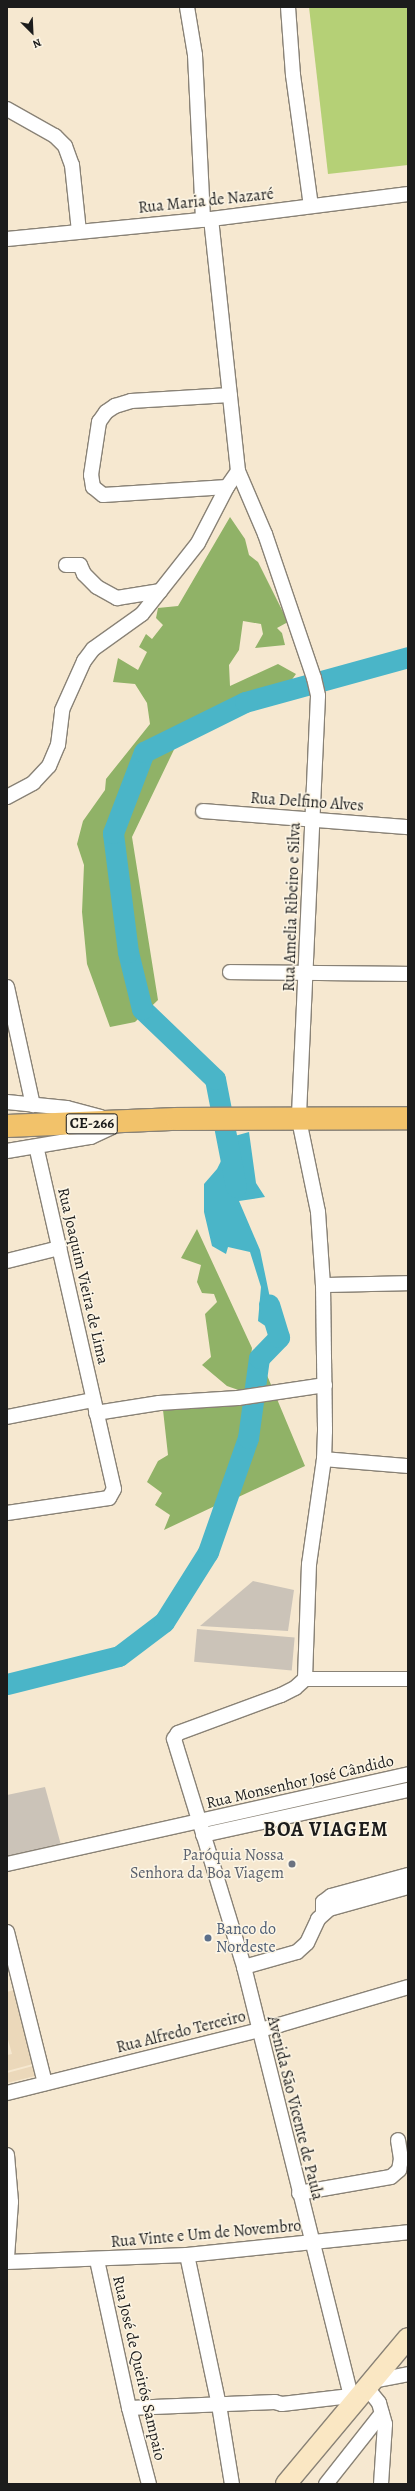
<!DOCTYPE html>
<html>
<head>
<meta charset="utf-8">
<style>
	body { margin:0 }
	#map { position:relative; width:415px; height:2491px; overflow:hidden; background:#f6e8d0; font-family:Alegreya,serif }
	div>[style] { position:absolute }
	.built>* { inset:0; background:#ebd8ba }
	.industrial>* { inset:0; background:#cbc3b8; transform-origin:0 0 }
	.green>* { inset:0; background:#b5d076 }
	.forest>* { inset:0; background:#90b267 }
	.water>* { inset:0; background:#4ab5c8 }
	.river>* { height:21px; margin:-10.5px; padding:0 10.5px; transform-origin:10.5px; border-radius:10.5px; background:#4ab5c8 }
	.roads { filter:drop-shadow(1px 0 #898276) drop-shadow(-1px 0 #898276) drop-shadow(0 1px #898276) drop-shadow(0 -1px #898276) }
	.street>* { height:14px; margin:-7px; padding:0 7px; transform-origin:7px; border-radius:7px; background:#fff }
	.secondary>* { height:20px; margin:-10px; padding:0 10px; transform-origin:10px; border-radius:10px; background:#fae7c3 }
	.primary>* { height:22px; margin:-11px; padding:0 11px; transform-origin:11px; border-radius:11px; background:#f2c26a }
	.dots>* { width:11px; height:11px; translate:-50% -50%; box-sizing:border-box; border:2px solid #fcf5e5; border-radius:50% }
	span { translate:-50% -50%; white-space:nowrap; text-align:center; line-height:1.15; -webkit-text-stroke:3px #fcf5e5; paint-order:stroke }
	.shield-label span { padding:1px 3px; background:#fcf5e5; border:1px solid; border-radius:3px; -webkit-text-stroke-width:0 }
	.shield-label { font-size:15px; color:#1c1c1c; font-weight:700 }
	.street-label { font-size:16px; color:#1c1c1c }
	.worship-label { font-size:16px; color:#5b616d }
	.right { translate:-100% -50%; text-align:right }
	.service-label { font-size:16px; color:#4e5e75 }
	.left { translate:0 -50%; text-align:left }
	.district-label { font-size:20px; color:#1c1c1c; font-weight:700; letter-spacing:1px }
	.frame { position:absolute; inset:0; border:8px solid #1c1c1c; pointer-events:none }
	.north { position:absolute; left:12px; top:12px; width:40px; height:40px; -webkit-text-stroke:3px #fcf5e5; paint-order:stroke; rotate:156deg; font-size:11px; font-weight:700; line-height:16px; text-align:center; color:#1c1c1c }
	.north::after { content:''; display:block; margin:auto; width:14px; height:18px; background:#1c1c1c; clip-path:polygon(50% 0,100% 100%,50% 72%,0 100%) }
</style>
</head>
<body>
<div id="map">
	<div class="built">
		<i style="clip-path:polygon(14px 1990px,33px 2064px,7px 2071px,7px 2055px,12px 2054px,7px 2036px,7px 1992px)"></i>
		<i style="clip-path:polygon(33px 2066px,35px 2076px,7px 2083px,7px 2073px)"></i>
	</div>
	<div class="industrial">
		<i style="clip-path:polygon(253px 1581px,294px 1590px,288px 1631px,200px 1626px)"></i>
		<i style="left:197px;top:1629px;width:98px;height:33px;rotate:5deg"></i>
		<i style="clip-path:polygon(45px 1787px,61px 1845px,7px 1858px,7px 1795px)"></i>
	</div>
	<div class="green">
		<i style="clip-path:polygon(309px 7px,408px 7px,408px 165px,328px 174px)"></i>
	</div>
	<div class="forest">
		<i style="clip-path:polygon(230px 517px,245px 539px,249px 555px,258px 562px,288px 622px,277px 628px,282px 633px,285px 645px,255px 648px,263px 634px,261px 624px,243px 621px,239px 650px,229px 665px,230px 686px,278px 664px,296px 674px,277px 700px,182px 733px,132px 837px,158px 1000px,135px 1022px,110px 1027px,87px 964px,82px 912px,84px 865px,77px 844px,83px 821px,105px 790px,106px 779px,150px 724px,147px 703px,135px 684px,113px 682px,118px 658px,138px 670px,147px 652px,139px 647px,146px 634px,152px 639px,163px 625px,156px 618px,158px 608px,178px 606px)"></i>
		<i style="clip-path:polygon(197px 1229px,252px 1348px,247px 1393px,227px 1386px,202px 1365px,211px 1357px,205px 1314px,217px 1302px,214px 1294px,202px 1293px,197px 1282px,201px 1265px,181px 1258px)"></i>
		<i style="clip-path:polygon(264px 1368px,305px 1466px,232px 1500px,252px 1443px)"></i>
		<i style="clip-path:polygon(247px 1404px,242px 1437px,217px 1505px,164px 1530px,170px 1515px,155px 1505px,162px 1493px,147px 1482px,158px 1461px,168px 1455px,163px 1410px)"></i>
	</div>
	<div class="water">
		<i style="clip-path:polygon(249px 1132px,256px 1183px,265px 1197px,239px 1201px,260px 1250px,279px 1341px,262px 1361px,270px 1329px,258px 1321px,261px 1287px,250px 1252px,228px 1247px,226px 1254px,212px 1246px,204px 1212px,204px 1184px,217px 1169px,222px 1159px,241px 1161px,231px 1137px)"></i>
	</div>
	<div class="river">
		<i style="left:236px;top:1187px;width:110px;rotate:-101deg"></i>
		<i style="left:215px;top:1079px;width:101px;rotate:-136.2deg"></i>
		<i style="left:142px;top:1009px;width:59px;rotate:-103.8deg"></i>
		<i style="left:128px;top:952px;width:120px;rotate:-97.2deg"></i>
		<i style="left:113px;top:833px;width:87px;rotate:-69.1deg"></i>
		<i style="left:144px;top:752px;width:113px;rotate:-26.3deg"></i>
		<i style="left:245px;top:702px;width:169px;rotate:-15.4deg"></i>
		<i style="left:7px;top:1684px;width:115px;rotate:-14deg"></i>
		<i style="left:119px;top:1656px;width:56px;rotate:-37.1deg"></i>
		<i style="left:164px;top:1622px;width:83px;rotate:-57.8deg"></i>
		<i style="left:208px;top:1552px;width:121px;rotate:-70.7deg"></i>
		<i style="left:248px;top:1438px;width:81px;rotate:-82.2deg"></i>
		<i style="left:259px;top:1358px;width:29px;rotate:-46deg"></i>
		<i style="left:279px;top:1337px;width:34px;rotate:-107deg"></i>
	</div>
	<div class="roads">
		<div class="street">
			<i style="left:187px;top:7px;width:49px;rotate:80.5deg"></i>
			<i style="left:195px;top:55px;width:165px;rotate:87.2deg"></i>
			<i style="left:288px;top:7px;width:68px;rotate:85.8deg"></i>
			<i style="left:293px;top:75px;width:132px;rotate:82.2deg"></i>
			<i style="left:7px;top:109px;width:55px;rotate:29.4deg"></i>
			<i style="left:55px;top:136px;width:14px;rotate:45deg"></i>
			<i style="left:65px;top:146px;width:20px;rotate:70deg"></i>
			<i style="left:72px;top:165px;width:67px;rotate:84deg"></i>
			<i style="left:7px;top:239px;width:205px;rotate:-5.6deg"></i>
			<i style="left:211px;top:219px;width:199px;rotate:-7.2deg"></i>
			<i style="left:238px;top:471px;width:69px;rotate:66.8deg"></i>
			<i style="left:265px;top:534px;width:152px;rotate:71.2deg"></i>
			<i style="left:314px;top:678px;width:18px;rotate:77deg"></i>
			<i style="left:318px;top:696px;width:424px;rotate:92.6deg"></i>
			<i style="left:299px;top:1120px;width:94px;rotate:78.3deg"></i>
			<i style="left:318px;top:1212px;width:73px;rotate:86.1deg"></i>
			<i style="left:323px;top:1285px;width:146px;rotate:89.2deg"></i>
			<i style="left:325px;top:1431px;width:28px;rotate:92deg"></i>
			<i style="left:324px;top:1459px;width:106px;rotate:98.1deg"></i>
			<i style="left:309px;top:1564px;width:115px;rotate:92deg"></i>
			<i style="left:305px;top:1679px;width:103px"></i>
			<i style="left:227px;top:487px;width:124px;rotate:176.3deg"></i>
			<i style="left:103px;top:495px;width:13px;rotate:-141deg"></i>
			<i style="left:93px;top:487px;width:12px;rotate:-99deg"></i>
			<i style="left:91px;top:475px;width:54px;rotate:-81.4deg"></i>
			<i style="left:99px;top:422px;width:12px;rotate:-55deg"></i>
			<i style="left:106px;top:412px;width:11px;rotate:-34deg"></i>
			<i style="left:115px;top:406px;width:17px;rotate:-17deg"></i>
			<i style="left:131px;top:401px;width:99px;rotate:-3.5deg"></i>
			<i style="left:66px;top:565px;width:14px"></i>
			<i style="left:80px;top:565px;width:10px;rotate:66deg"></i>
			<i style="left:84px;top:574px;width:18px;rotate:45deg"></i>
			<i style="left:97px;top:587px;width:23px;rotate:29deg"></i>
			<i style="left:117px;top:598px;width:44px;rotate:-9.2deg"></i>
			<i style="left:7px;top:797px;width:30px;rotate:-28deg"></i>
			<i style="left:33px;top:783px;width:23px;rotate:-47deg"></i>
			<i style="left:49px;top:766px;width:23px;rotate:-67deg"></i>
			<i style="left:58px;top:745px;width:35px;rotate:-83deg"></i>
			<i style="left:62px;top:710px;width:54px;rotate:-65.8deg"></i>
			<i style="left:84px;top:661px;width:15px;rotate:-53deg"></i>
			<i style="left:93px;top:649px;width:60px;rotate:-35.5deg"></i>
			<i style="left:142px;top:614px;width:90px;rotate:-51.7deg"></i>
			<i style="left:198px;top:543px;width:63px;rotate:-62.6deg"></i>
			<i style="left:227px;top:487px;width:19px;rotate:-55deg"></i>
			<i style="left:238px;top:471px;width:253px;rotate:-96.1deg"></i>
			<i style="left:203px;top:811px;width:206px;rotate:4.5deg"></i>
			<i style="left:230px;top:972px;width:178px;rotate:0.6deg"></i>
			<i style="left:7px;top:987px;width:121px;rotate:77.6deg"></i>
			<i style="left:7px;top:1102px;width:60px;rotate:5.7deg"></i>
			<i style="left:67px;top:1108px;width:35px;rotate:15deg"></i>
			<i style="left:7px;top:1151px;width:85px;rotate:-9.5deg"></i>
			<i style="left:91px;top:1137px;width:29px;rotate:-25deg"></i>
			<i style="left:7px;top:1261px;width:54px;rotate:-14deg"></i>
			<i style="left:323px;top:1285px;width:85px;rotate:-1.3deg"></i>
			<i style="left:96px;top:1413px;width:64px;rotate:-9deg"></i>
			<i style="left:159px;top:1403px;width:79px;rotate:-3.6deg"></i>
			<i style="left:238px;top:1398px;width:88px;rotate:-8.5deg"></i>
			<i style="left:7px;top:1417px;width:88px;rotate:-11.2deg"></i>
			<i style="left:324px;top:1459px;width:84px;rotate:4.8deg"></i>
			<i style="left:7px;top:1513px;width:103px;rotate:-8.4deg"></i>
			<i style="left:109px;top:1498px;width:10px;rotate:-61deg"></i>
			<i style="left:114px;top:1489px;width:351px;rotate:-102.8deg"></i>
			<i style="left:305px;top:1679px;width:13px;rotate:138deg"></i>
			<i style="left:295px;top:1688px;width:16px;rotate:153deg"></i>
			<i style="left:281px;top:1695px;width:110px;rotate:159.7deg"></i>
			<i style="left:178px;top:1733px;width:7px;rotate:124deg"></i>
			<i style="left:174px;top:1739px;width:239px;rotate:72.9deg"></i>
			<i style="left:244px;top:1967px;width:449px;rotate:76deg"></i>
			<i style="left:203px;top:1835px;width:210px;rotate:-12.4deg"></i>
			<i style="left:7px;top:1864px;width:411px;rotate:-12.6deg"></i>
			<i style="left:323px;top:1913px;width:11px;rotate:-90deg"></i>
			<i style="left:323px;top:1902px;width:10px;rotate:-37deg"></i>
			<i style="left:331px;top:1896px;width:80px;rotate:-15.3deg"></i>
			<i style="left:7px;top:1932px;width:156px;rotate:75.9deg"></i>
			<i style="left:244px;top:1967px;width:55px;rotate:-15.8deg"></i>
			<i style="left:297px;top:1952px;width:13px;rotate:-42deg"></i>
			<i style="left:307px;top:1943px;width:26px;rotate:-65deg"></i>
			<i style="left:318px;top:1919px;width:15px;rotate:-42deg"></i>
			<i style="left:329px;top:1909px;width:82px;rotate:-15.6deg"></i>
			<i style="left:7px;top:2093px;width:280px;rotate:-14deg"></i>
			<i style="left:279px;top:2025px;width:134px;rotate:-16.4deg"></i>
			<i style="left:7px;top:2155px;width:47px;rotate:85.1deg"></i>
			<i style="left:11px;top:2202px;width:56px;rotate:94.1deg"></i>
			<i style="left:299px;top:2193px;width:93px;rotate:-9.9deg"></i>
			<i style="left:391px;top:2177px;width:11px;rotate:-41deg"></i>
			<i style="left:399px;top:2170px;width:11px;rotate:-80deg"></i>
			<i style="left:401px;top:2159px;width:19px;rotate:-99deg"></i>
			<i style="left:187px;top:2255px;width:153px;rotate:78deg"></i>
			<i style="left:219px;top:2405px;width:80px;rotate:80.7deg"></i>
			<i style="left:97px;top:2260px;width:151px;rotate:77.8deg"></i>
			<i style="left:129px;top:2408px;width:79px;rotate:75.3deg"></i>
			<i style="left:7px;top:2262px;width:180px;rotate:-2.2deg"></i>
			<i style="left:187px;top:2255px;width:222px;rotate:-5.9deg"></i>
			<i style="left:373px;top:2381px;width:36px;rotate:-11deg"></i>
			<i style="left:367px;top:2388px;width:19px;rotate:51deg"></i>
			<i style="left:379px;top:2403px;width:22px;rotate:74deg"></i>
			<i style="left:385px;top:2424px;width:60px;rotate:93.8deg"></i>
			<i style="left:129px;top:2408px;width:146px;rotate:-2.4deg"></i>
			<i style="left:275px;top:2402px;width:7px;rotate:16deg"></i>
			<i style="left:282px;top:2404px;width:69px;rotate:-6.6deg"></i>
			<i style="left:326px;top:2484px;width:90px;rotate:-51.7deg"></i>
		</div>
		<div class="secondary">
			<i style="left:286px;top:2484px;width:190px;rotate:-50.1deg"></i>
		</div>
		<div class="primary">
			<i style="left:7px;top:1126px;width:170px;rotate:-2.4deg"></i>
			<i style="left:177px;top:1119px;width:231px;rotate:-0.2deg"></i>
		</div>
	</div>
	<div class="dots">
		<i style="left:292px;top:1864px;background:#6b7280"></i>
		<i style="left:208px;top:1938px;background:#5c6f8a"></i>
	</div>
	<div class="shield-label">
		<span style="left:92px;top:1124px">CE-266</span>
	</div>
	<div class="street-label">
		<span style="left:206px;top:201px;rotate:-6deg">Rua Maria de Nazaré</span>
		<span style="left:307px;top:802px;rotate:4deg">Rua Delfino Alves</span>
		<span style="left:292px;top:907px;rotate:-88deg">Rua Amelia Ribeiro e Silva</span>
		<span style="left:83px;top:1276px;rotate:77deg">Rua Joaquim Vieira de Lima</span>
		<span style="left:300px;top:1782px;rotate:-13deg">Rua Monsenhor José Cândido</span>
		<span style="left:181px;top:2032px;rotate:-14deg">Rua Alfredo Terceiro</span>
		<span style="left:295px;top:2108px;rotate:76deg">Avenida São Vicente de Paula</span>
		<span style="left:206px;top:2234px;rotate:-5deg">Rua Vinte e Um de Novembro</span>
		<span style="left:139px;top:2368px;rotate:77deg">Rua José de Queirós Sampaio</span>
	</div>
	<div class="worship-label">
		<span class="right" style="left:284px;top:1864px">Paróquia Nossa<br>Senhora da Boa Viagem</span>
	</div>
	<div class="service-label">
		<span class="left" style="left:216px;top:1938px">Banco do<br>Nordeste</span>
	</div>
	<div class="district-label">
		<span style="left:326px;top:1829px">BOA VIAGEM</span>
	</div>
	<div class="frame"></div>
	<div class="north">N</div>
</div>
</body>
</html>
